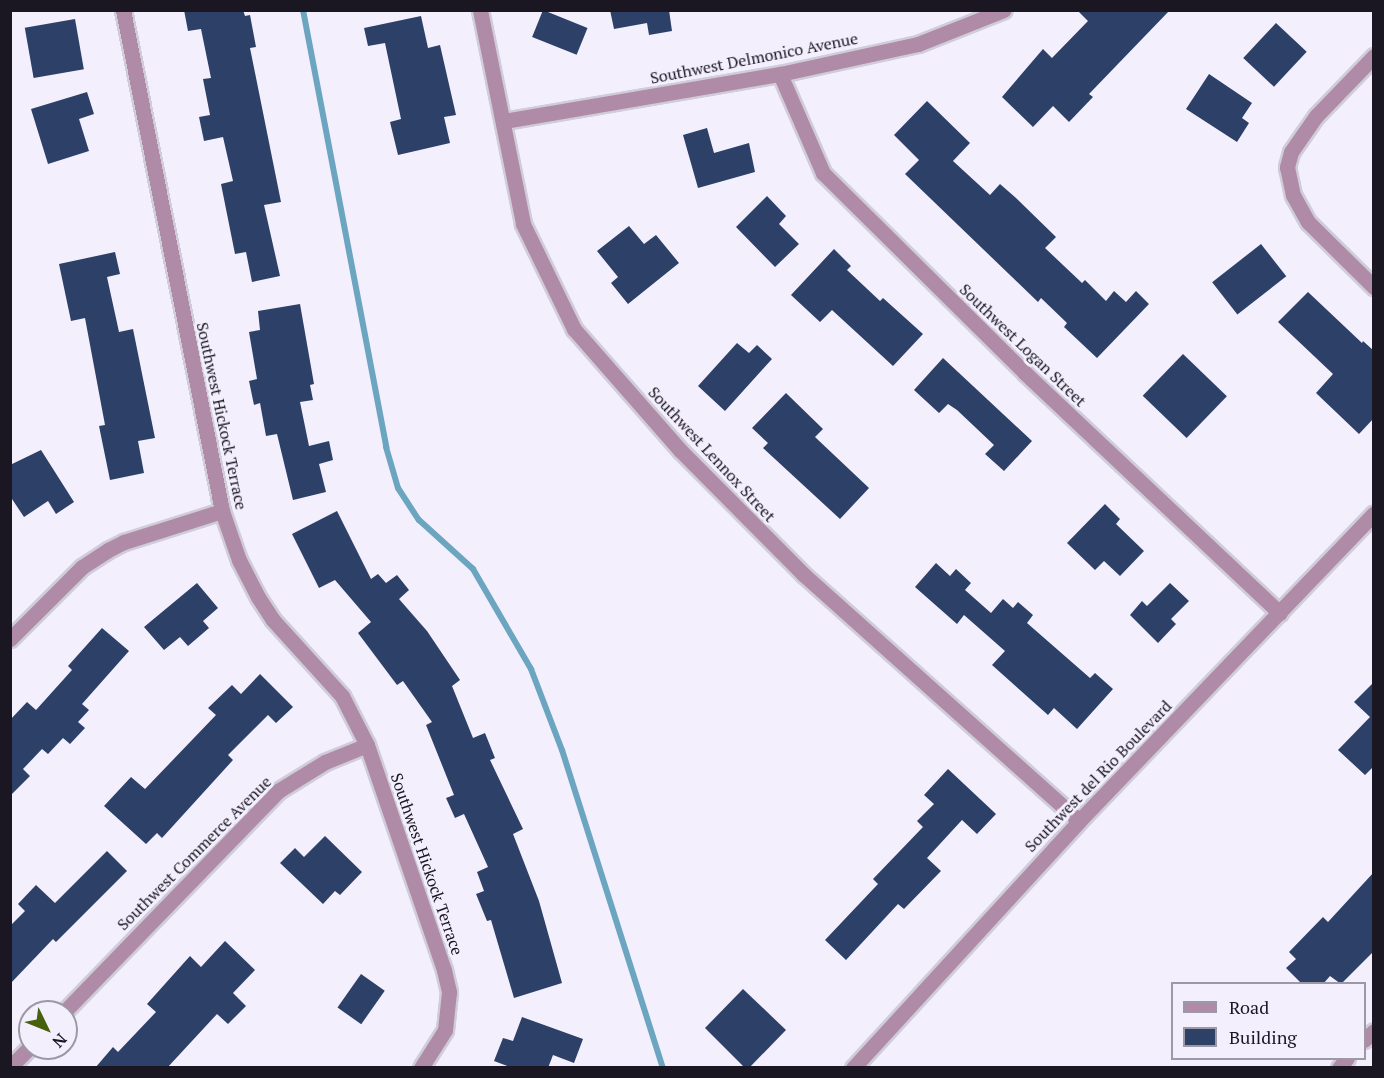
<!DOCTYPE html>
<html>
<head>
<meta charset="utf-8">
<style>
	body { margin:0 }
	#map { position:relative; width:1384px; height:1078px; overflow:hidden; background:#f3effd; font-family:"PT Serif",serif }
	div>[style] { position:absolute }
	.stream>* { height:6px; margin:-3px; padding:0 3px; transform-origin:3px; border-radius:3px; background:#6ba5c0 }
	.building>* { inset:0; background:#2d4068; transform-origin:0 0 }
	.roads { filter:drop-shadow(2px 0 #d0ccda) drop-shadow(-2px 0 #d0ccda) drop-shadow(0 2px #d0ccda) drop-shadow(0 -2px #d0ccda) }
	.minor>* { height:15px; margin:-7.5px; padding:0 7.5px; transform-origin:7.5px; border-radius:7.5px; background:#af8ba8 }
	.tertiary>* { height:15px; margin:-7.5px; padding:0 7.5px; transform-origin:7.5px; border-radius:7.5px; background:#af8ba8 }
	span { translate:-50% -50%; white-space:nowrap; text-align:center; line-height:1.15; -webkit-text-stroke:6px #f3effd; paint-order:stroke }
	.street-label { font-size:16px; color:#1a1622 }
	.frame { position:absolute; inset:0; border:12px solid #1a1622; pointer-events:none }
	.legend { position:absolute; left:1171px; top:982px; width:195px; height:78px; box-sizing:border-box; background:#f3effd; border:2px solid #9c98a5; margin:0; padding:8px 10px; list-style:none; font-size:18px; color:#1a1622 }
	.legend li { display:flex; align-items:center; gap:12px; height:30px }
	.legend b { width:30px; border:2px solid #9c98a5 }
	.north { position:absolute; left:18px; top:1000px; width:60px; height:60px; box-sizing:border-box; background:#f3effd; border:2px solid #9c98a5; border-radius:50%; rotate:133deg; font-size:16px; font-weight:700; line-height:24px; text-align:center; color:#1a1622 }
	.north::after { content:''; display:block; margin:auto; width:21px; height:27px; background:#46600e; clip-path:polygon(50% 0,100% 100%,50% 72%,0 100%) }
</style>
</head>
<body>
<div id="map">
	<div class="stream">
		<i style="left:303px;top:10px;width:445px;rotate:79.2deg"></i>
		<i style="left:386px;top:447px;width:43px;rotate:73.7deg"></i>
		<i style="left:398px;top:488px;width:38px;rotate:57deg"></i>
		<i style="left:419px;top:520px;width:73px;rotate:42.2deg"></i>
		<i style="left:473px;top:569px;width:116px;rotate:59.9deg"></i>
		<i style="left:531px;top:669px;width:87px;rotate:69.1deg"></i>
		<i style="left:562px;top:750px;width:334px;rotate:72.4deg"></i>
	</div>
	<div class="building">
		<i style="clip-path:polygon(184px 10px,243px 10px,245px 16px,250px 15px,256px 47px,250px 48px,281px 202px,264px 205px,280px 276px,252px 282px,246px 252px,235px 254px,221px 184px,233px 181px,223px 137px,204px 141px,199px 117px,210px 115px,203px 79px,211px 78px,201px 29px,188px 31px)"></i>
		<i style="left:543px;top:10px;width:48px;height:29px;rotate:22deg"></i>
		<i style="clip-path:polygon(610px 10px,669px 10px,672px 31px,649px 35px,647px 23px,614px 29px)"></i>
		<i style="clip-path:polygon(1077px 10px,1170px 10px,1089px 94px,1093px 97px,1069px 122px,1053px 106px,1033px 127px,1002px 97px,1043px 49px,1052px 58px,1088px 21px)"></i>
		<i style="clip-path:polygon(421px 16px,428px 48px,440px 45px,456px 115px,444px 117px,450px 143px,398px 155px,390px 122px,401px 119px,385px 43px,368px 46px,364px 28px)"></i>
		<i style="left:75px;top:19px;width:51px;height:51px;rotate:80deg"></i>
		<i style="left:1276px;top:23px;width:42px;height:48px;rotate:43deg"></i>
		<i style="clip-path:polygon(1209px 74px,1252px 103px,1242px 118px,1249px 123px,1237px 142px,1186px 109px)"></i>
		<i style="clip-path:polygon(87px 92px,94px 114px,79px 119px,89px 151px,48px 164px,31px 109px)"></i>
		<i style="clip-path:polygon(927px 101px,970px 143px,953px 161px,990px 195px,1000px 184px,1016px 198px,1056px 237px,1045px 248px,1082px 283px,1085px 280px,1106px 301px,1114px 291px,1126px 302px,1136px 291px,1149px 304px,1097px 358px,1064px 327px,1067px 323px,1041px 298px,1038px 302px,905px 174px,919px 160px,894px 135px)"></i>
		<i style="clip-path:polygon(707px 128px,714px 153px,749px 143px,755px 172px,698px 188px,683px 135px)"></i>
		<i style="clip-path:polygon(767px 196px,786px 216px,779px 224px,799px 244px,775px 267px,736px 227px)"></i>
		<i style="clip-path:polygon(629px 226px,644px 244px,656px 235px,679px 263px,628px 304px,611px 283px,618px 277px,597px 251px)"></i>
		<i style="left:1261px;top:244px;width:41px;height:62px;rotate:52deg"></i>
		<i style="clip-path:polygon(834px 249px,851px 266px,847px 270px,880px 301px,883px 298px,923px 334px,893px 366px,832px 310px,820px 322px,791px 295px)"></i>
		<i style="clip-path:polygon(115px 252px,120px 274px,107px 277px,119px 332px,133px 329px,155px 438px,138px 441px,144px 473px,110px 480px,99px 426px,105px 425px,85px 318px,71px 321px,59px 264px)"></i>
		<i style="clip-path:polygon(1308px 292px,1362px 343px,1363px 341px,1374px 351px,1374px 418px,1359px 434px,1316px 393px,1333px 374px,1278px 322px)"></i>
		<i style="clip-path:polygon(300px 304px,314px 384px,310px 385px,313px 400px,300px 402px,309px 446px,329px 441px,333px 460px,319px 464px,326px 492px,293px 500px,277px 434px,266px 436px,260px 403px,254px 405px,249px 381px,257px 379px,249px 332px,260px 330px,258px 311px)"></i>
		<i style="clip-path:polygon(737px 343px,749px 353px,757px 345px,772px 359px,725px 411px,698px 386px)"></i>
		<i style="left:1183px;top:354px;width:61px;height:58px;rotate:44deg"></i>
		<i style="clip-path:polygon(943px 358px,1032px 441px,1004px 471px,985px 454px,994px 445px,957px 410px,948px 404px,939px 413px,914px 390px)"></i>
		<i style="clip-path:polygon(786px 393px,823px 429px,815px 437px,869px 488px,840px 519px,763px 448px,768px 443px,752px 428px)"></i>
		<i style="clip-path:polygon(41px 450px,74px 502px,56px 514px,48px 501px,24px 517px,10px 496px,10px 465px)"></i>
		<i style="clip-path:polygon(1105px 504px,1120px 519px,1116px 524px,1144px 551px,1120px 576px,1104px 561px,1095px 570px,1067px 543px)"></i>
		<i style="clip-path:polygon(337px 511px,371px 579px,378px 574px,386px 583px,397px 575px,409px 590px,399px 599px,427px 631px,460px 680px,452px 686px,473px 738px,485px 733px,495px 758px,490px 760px,523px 829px,513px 834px,539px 901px,562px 983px,514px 998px,491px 920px,487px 921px,476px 894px,484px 891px,477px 872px,488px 867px,464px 814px,455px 818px,446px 798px,454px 795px,426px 725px,432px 722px,403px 681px,397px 685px,358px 633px,371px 622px,335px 580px,319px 588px,292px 534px)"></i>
		<i style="clip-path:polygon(936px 563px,950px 576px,956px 569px,971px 583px,965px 590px,991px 613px,1003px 599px,1013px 608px,1018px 602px,1033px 615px,1027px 623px,1090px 678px,1095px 673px,1113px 689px,1077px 729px,1054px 708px,1048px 715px,992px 665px,1005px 651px,964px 615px,957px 624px,915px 587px)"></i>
		<i style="clip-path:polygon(197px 583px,218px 608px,203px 621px,209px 628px,188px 646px,180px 637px,164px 650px,144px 627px)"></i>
		<i style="clip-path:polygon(1170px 583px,1189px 601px,1171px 619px,1176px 624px,1158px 643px,1130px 615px,1142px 601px,1147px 606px)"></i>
		<i style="clip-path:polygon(102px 628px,129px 651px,82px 704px,89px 710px,78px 722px,85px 728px,70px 744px,63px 738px,48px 754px,42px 749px,23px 769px,30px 776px,10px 796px,10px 720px,27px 702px,36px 710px,72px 670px,68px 666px)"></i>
		<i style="clip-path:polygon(260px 674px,293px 707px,276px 723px,268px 715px,228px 755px,233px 760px,162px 838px,157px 833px,146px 844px,104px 806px,131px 777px,145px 789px,216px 715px,208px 708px,232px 685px,241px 694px)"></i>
		<i style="clip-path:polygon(1374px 682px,1374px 766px,1365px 775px,1338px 750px,1370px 717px,1354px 702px)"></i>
		<i style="clip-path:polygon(948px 769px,996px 814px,977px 834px,962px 820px,927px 858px,941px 871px,904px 909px,898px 904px,846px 960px,825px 940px,878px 884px,873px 879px,923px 827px,917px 821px,934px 804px,924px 795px)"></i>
		<i style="clip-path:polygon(325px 836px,362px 872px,340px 895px,335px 891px,323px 904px,280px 863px,295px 848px,304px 857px)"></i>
		<i style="clip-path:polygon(107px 851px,127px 871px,56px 942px,53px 939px,10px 984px,10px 926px,25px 911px,18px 904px,36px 885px,55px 903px)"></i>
		<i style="clip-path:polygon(1374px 872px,1374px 951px,1341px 984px,1330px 976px,1323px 984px,1302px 984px,1286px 968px,1296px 959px,1289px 952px,1323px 917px,1328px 922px)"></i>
		<i style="clip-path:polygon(225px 941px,255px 970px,233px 993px,246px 1006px,228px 1024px,217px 1014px,167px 1068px,95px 1068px,113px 1047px,118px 1052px,156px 1012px,147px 1004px,190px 956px,201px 967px)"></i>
		<i style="left:361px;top:974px;width:29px;height:41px;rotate:35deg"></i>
		<i style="clip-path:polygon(743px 989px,786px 1030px,749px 1068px,745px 1068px,705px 1028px)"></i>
		<i style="clip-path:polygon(522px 1017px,583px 1039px,574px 1063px,553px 1055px,548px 1068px,513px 1068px,494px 1061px,503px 1038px,513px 1041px)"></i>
	</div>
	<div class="roads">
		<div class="minor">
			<i style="left:123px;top:10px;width:511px;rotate:78.82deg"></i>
			<i style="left:222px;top:511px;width:52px;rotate:70.9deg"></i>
			<i style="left:239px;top:560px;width:42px;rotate:62.8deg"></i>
			<i style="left:258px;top:597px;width:27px;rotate:57deg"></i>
			<i style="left:273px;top:620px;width:103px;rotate:47.8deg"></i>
			<i style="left:342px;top:696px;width:55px;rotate:63deg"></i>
			<i style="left:367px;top:745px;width:238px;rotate:71.1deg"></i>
			<i style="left:444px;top:970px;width:23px;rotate:77deg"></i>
			<i style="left:449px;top:992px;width:38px;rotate:96deg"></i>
			<i style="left:445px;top:1030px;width:45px;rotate:122.3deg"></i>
			<i style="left:480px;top:10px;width:218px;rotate:78.6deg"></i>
			<i style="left:523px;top:224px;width:117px;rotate:64.1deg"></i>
			<i style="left:574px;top:329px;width:161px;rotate:48.8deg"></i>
			<i style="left:680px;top:450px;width:175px;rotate:45.2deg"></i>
			<i style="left:803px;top:574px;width:370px;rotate:41.8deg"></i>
			<i style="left:1374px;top:56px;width:83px;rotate:134deg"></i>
			<i style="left:1316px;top:116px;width:44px;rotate:124.8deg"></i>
			<i style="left:1291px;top:152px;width:16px;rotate:105deg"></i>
			<i style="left:1287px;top:167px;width:29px;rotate:78deg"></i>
			<i style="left:1293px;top:195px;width:31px;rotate:61deg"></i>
			<i style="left:1308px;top:222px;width:93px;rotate:44.6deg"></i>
			<i style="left:780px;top:74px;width:108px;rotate:66.5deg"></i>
			<i style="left:823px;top:173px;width:284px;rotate:44.7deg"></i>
			<i style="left:1025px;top:373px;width:350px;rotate:43.3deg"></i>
			<i style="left:504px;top:121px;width:280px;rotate:-9.7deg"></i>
			<i style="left:780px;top:74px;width:141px;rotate:-12.3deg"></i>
			<i style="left:918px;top:44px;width:92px;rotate:-21.6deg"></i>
			<i style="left:10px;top:639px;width:102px;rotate:-45deg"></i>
			<i style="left:82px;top:567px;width:31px;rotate:-33deg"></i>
			<i style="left:108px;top:550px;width:18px;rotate:-27deg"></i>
			<i style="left:124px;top:542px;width:103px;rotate:-17.6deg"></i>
			<i style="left:64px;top:1012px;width:308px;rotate:-45.9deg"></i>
			<i style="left:278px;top:791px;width:55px;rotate:-31.7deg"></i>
			<i style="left:325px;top:762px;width:45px;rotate:-22deg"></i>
			<i style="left:1364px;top:1040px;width:13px;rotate:-42deg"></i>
			<i style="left:10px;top:1067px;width:28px;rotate:-45deg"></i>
			<i style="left:1339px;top:1068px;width:13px;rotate:-51deg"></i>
		</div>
		<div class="tertiary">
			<i style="left:853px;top:1068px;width:335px;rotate:-47.5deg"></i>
			<i style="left:1079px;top:821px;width:426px;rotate:-46.2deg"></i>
		</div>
	</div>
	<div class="street-label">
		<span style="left:754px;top:58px;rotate:-11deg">Southwest Delmonico Avenue</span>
		<span style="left:1023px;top:345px;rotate:44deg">Southwest Logan Street</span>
		<span style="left:222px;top:416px;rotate:78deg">Southwest Hickock Terrace</span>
		<span style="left:712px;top:454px;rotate:47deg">Southwest Lennox Street</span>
		<span style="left:1098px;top:776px;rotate:-46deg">Southwest del Rio Boulevard</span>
		<span style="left:194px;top:853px;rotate:-45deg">Southwest Commerce Avenue</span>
		<span style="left:427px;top:864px;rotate:71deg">Southwest Hickock Terrace</span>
	</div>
	<div class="frame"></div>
	<ul class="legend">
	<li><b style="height:8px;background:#af8ba8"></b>Road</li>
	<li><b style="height:16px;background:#2d4068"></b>Building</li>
	</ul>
	<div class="north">N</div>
</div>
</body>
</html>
